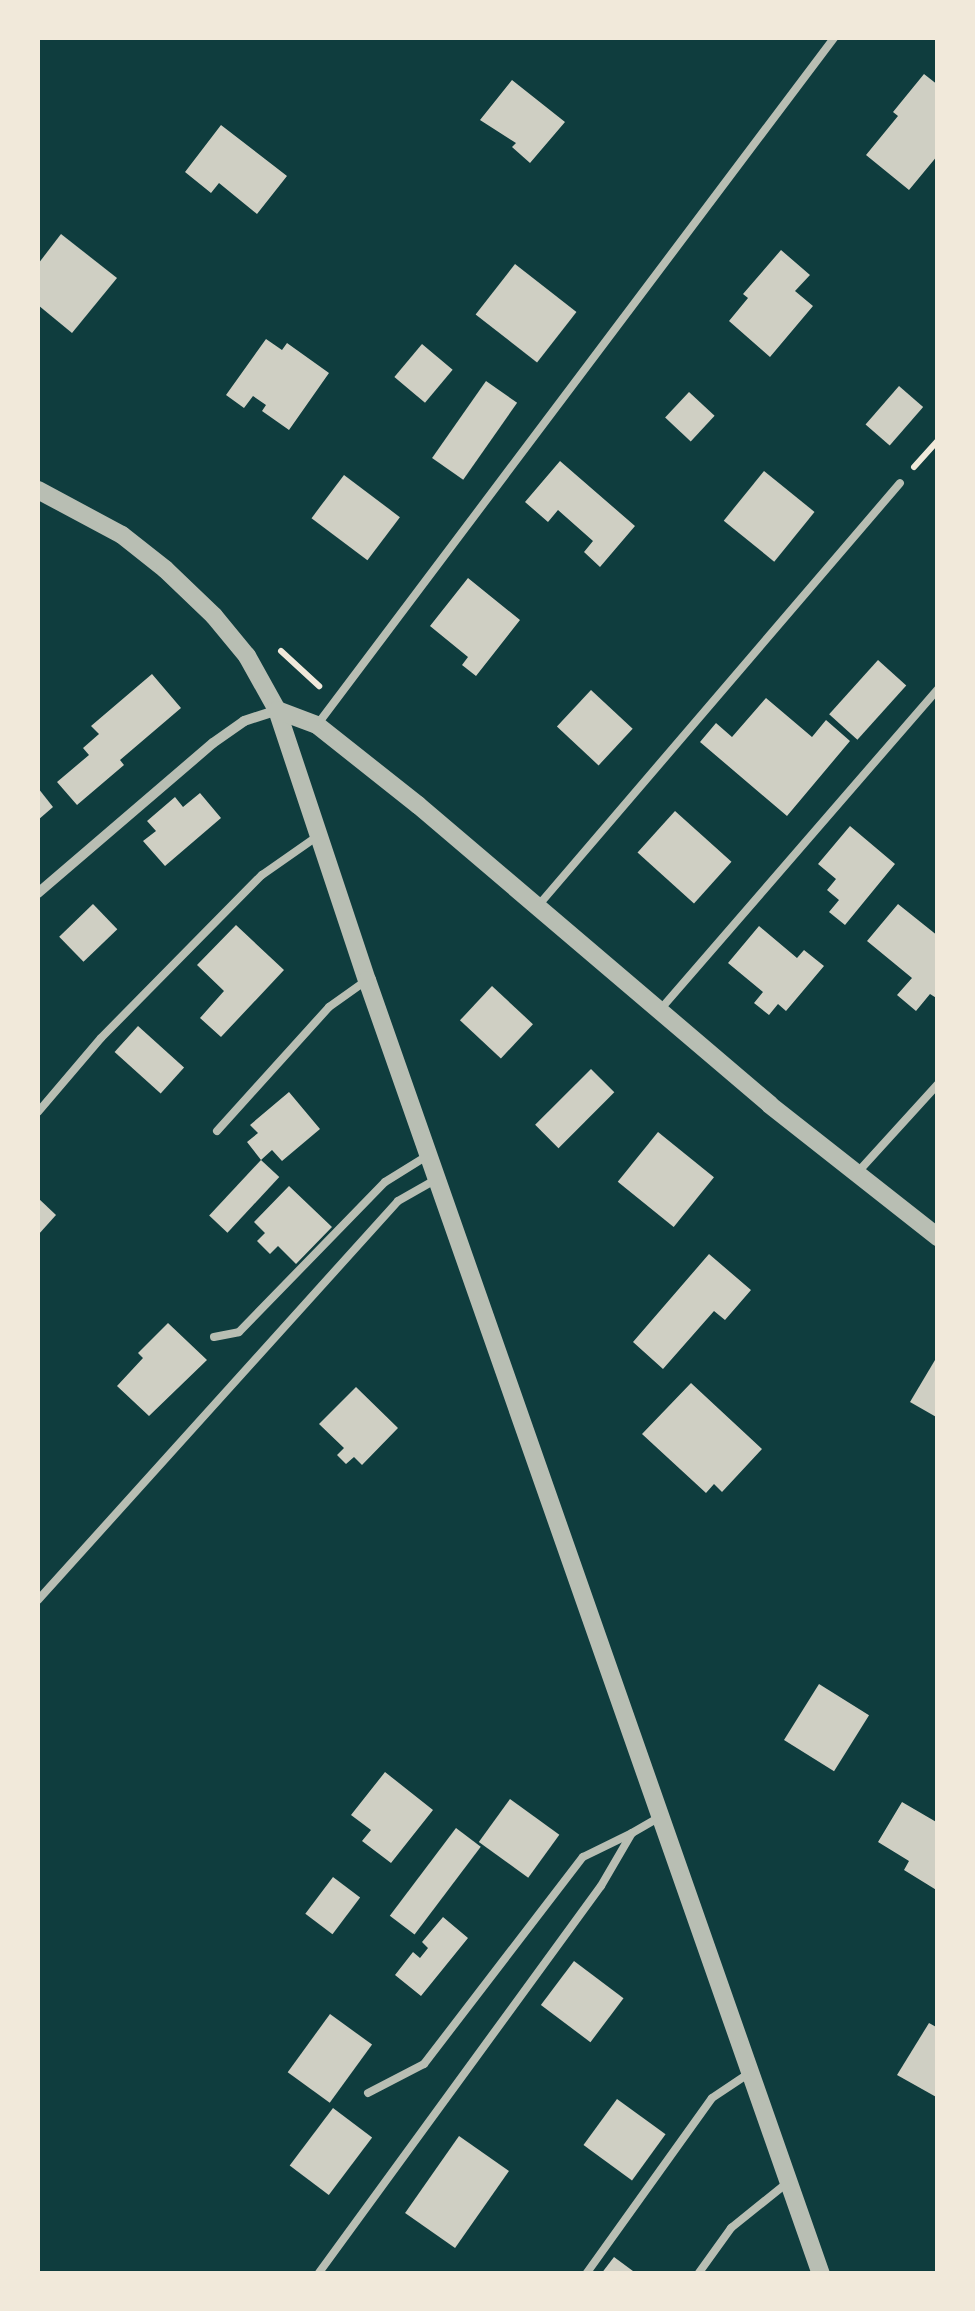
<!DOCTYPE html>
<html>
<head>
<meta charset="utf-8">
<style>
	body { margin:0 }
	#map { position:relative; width:975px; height:2311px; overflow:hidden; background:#0f3d3e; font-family:Commissioner,sans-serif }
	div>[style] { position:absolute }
	.building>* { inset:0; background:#cfcfc3; transform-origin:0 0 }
	.path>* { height:6px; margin:-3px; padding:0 3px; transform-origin:3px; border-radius:3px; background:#f1e9da }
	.service>* { height:8px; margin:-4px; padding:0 4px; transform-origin:4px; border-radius:4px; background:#b8beb3 }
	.minor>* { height:10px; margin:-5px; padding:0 5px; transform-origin:5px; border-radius:5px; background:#b8beb3 }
	.tertiary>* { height:18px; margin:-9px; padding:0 9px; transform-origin:9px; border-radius:9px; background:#b8beb3 }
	span { translate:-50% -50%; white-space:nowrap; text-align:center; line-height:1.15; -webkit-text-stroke:8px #f1e9da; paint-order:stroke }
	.frame { position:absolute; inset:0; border:40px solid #f1e9da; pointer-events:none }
</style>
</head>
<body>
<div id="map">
	<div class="building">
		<i style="clip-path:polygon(924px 74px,938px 85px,938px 155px,909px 190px,866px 155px,898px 116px,893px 112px)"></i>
		<i style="clip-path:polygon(512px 80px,565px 122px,530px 163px,512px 147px,516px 143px,480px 120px)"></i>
		<i style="clip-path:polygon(221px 125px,287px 176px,257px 214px,219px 183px,211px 193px,185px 172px)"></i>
		<i style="clip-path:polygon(61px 234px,117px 278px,72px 333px,38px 305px,38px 264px)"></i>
		<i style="clip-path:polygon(781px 250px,810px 275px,795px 291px,813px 306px,770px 357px,729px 321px,748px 298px,743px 294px)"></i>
		<i style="left:515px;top:264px;width:78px;height:64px;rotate:38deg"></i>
		<i style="clip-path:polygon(266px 339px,282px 350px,287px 343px,329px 373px,289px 430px,262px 411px,266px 405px,253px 396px,244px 408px,226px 395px)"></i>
		<i style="left:422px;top:344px;width:40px;height:43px;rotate:40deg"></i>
		<i style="left:486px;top:381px;width:38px;height:94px;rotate:35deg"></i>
		<i style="left:899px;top:386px;width:32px;height:51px;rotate:41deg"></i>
		<i style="left:689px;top:392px;width:35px;height:35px;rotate:43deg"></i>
		<i style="clip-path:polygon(560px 461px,635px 526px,600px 567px,584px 552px,593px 541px,558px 510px,548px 522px,525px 502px)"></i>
		<i style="left:764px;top:471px;width:65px;height:64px;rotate:39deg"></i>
		<i style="left:344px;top:475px;width:70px;height:54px;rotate:37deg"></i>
		<i style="clip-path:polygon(468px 578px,520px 620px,476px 676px,462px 665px,468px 657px,430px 626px)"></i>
		<i style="left:878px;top:660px;width:38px;height:73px;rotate:42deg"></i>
		<i style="clip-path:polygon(152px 674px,181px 708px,120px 760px,124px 765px,77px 805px,57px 782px,89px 755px,83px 748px,99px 734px,91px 726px)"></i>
		<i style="left:591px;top:690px;width:57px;height:50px;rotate:43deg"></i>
		<i style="clip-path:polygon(766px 698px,812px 737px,826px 720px,850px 741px,787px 816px,700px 742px,716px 723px,732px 737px)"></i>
		<i style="clip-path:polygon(38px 788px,53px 807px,38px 820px)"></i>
		<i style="clip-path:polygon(200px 793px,221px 818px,165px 866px,143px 841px,156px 831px,147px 821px,175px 797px,183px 807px)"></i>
		<i style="left:675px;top:811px;width:76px;height:56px;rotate:42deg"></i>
		<i style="clip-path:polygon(850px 826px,895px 864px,845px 925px,829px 912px,839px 900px,827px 890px,836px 879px,818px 864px)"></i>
		<i style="left:93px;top:904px;width:35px;height:47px;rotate:46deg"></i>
		<i style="clip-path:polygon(898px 904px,938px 936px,938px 999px,930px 994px,916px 1011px,897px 995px,912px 978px,867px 941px)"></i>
		<i style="clip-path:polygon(236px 925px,284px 970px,221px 1037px,200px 1018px,224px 991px,197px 965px)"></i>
		<i style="clip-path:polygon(759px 926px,797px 958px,804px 950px,824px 966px,786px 1011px,778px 1004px,769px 1015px,754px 1003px,763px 992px,728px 963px)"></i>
		<i style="left:492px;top:986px;width:56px;height:47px;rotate:43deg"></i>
		<i style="left:138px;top:1026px;width:62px;height:35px;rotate:42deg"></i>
		<i style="left:591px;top:1069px;width:33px;height:79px;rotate:45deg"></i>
		<i style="clip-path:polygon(289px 1092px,320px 1129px,282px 1161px,272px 1150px,261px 1160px,247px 1142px,258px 1133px,250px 1125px)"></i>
		<i style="left:658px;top:1132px;width:72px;height:64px;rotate:39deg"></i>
		<i style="left:261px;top:1160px;width:25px;height:76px;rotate:43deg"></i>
		<i style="clip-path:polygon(289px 1186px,332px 1227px,296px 1264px,278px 1246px,270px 1254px,257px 1241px,265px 1233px,254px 1222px)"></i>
		<i style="clip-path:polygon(38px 1198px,56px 1215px,38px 1235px)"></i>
		<i style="clip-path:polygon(709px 1254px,751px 1290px,725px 1320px,714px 1311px,663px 1369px,633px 1342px)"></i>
		<i style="clip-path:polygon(168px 1323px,207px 1360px,149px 1416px,117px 1386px,143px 1358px,138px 1353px)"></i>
		<i style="clip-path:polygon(938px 1355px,938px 1418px,910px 1402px)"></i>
		<i style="clip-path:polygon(691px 1383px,762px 1449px,722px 1492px,714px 1484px,706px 1493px,642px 1434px)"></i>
		<i style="clip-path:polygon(356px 1387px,398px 1428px,362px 1465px,354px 1457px,346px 1464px,337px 1455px,344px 1448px,319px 1424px)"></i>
		<i style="left:819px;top:1684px;width:59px;height:66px;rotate:32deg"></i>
		<i style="clip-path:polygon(385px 1772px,433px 1810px,391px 1863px,362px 1841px,371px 1830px,351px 1815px)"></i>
		<i style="left:510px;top:1799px;width:61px;height:53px;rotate:36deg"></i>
		<i style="clip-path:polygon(902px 1802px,938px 1823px,938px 1891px,904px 1870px,909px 1861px,878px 1842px)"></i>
		<i style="left:456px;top:1828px;width:31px;height:110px;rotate:37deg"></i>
		<i style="left:333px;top:1877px;width:34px;height:46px;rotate:37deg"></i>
		<i style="clip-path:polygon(443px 1917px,468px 1938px,421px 1996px,395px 1975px,413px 1952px,420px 1958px,428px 1948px,422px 1942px)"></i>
		<i style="left:574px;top:1961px;width:62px;height:55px;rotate:37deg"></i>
		<i style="left:330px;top:2014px;width:52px;height:72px;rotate:36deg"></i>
		<i style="clip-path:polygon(929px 2023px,938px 2028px,938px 2098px,897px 2075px)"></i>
		<i style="left:617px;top:2099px;width:60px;height:57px;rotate:36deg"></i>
		<i style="left:333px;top:2108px;width:49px;height:72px;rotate:37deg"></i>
		<i style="left:459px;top:2136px;width:61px;height:94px;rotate:35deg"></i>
		<i style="clip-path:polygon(614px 2257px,637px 2274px,601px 2274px)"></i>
	</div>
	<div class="path">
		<i style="left:914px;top:467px;width:36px;rotate:-48deg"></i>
		<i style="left:281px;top:651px;width:52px;rotate:42.6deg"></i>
	</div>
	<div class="service">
		<i style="left:317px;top:725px;width:860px;rotate:-53.04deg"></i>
		<i style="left:537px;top:907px;width:558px;rotate:-49.43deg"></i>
		<i style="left:659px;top:1011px;width:426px;rotate:-49.1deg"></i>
		<i style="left:38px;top:1112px;width:97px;rotate:-49.6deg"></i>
		<i style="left:101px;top:1038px;width:229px;rotate:-45.4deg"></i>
		<i style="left:262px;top:875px;width:68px;rotate:-34.9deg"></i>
		<i style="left:217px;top:1131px;width:167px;rotate:-47.9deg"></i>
		<i style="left:329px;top:1007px;width:47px;rotate:-35.4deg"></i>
		<i style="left:857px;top:1173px;width:120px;rotate:-47.7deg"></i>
		<i style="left:214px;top:1337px;width:25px;rotate:-11deg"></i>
		<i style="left:239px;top:1332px;width:209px;rotate:-45.8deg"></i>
		<i style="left:385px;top:1182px;width:49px;rotate:-31.8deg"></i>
		<i style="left:38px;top:1600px;width:537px;rotate:-47.94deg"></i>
		<i style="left:398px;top:1201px;width:43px;rotate:-29.6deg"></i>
		<i style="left:368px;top:2093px;width:63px;rotate:-27.4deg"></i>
		<i style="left:424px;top:2064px;width:261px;rotate:-52.5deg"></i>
		<i style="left:583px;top:1857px;width:55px;rotate:-26.1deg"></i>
		<i style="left:318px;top:2274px;width:480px;rotate:-53.9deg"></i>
		<i style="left:601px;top:1886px;width:61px;rotate:-59.7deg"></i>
		<i style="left:632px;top:1833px;width:34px;rotate:-30deg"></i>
		<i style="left:586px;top:2274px;width:216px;rotate:-54.4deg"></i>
		<i style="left:712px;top:2098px;width:43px;rotate:-33.7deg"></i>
		<i style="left:698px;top:2274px;width:57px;rotate:-54.3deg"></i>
		<i style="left:731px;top:2228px;width:72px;rotate:-38.8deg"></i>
	</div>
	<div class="minor">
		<i style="left:38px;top:893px;width:230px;rotate:-40.6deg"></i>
		<i style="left:213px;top:743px;width:38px;rotate:-35deg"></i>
		<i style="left:244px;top:721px;width:35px;rotate:-18deg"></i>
	</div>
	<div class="tertiary">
		<i style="left:38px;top:490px;width:95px;rotate:28.2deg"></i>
		<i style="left:122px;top:535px;width:55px;rotate:38.3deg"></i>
		<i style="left:165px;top:569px;width:68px;rotate:43.8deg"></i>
		<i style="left:214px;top:616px;width:52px;rotate:50.5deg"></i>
		<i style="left:247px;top:656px;width:62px;rotate:60.9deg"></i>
		<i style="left:277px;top:710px;width:285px;rotate:71.6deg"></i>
		<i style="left:367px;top:980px;width:1371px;rotate:70.67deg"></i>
		<i style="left:277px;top:710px;width:43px;rotate:20.6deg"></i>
		<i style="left:317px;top:725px;width:129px;rotate:38.4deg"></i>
		<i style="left:418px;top:805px;width:462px;rotate:40.4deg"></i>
		<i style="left:770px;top:1105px;width:214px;rotate:38.2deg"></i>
	</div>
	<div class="frame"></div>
</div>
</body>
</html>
